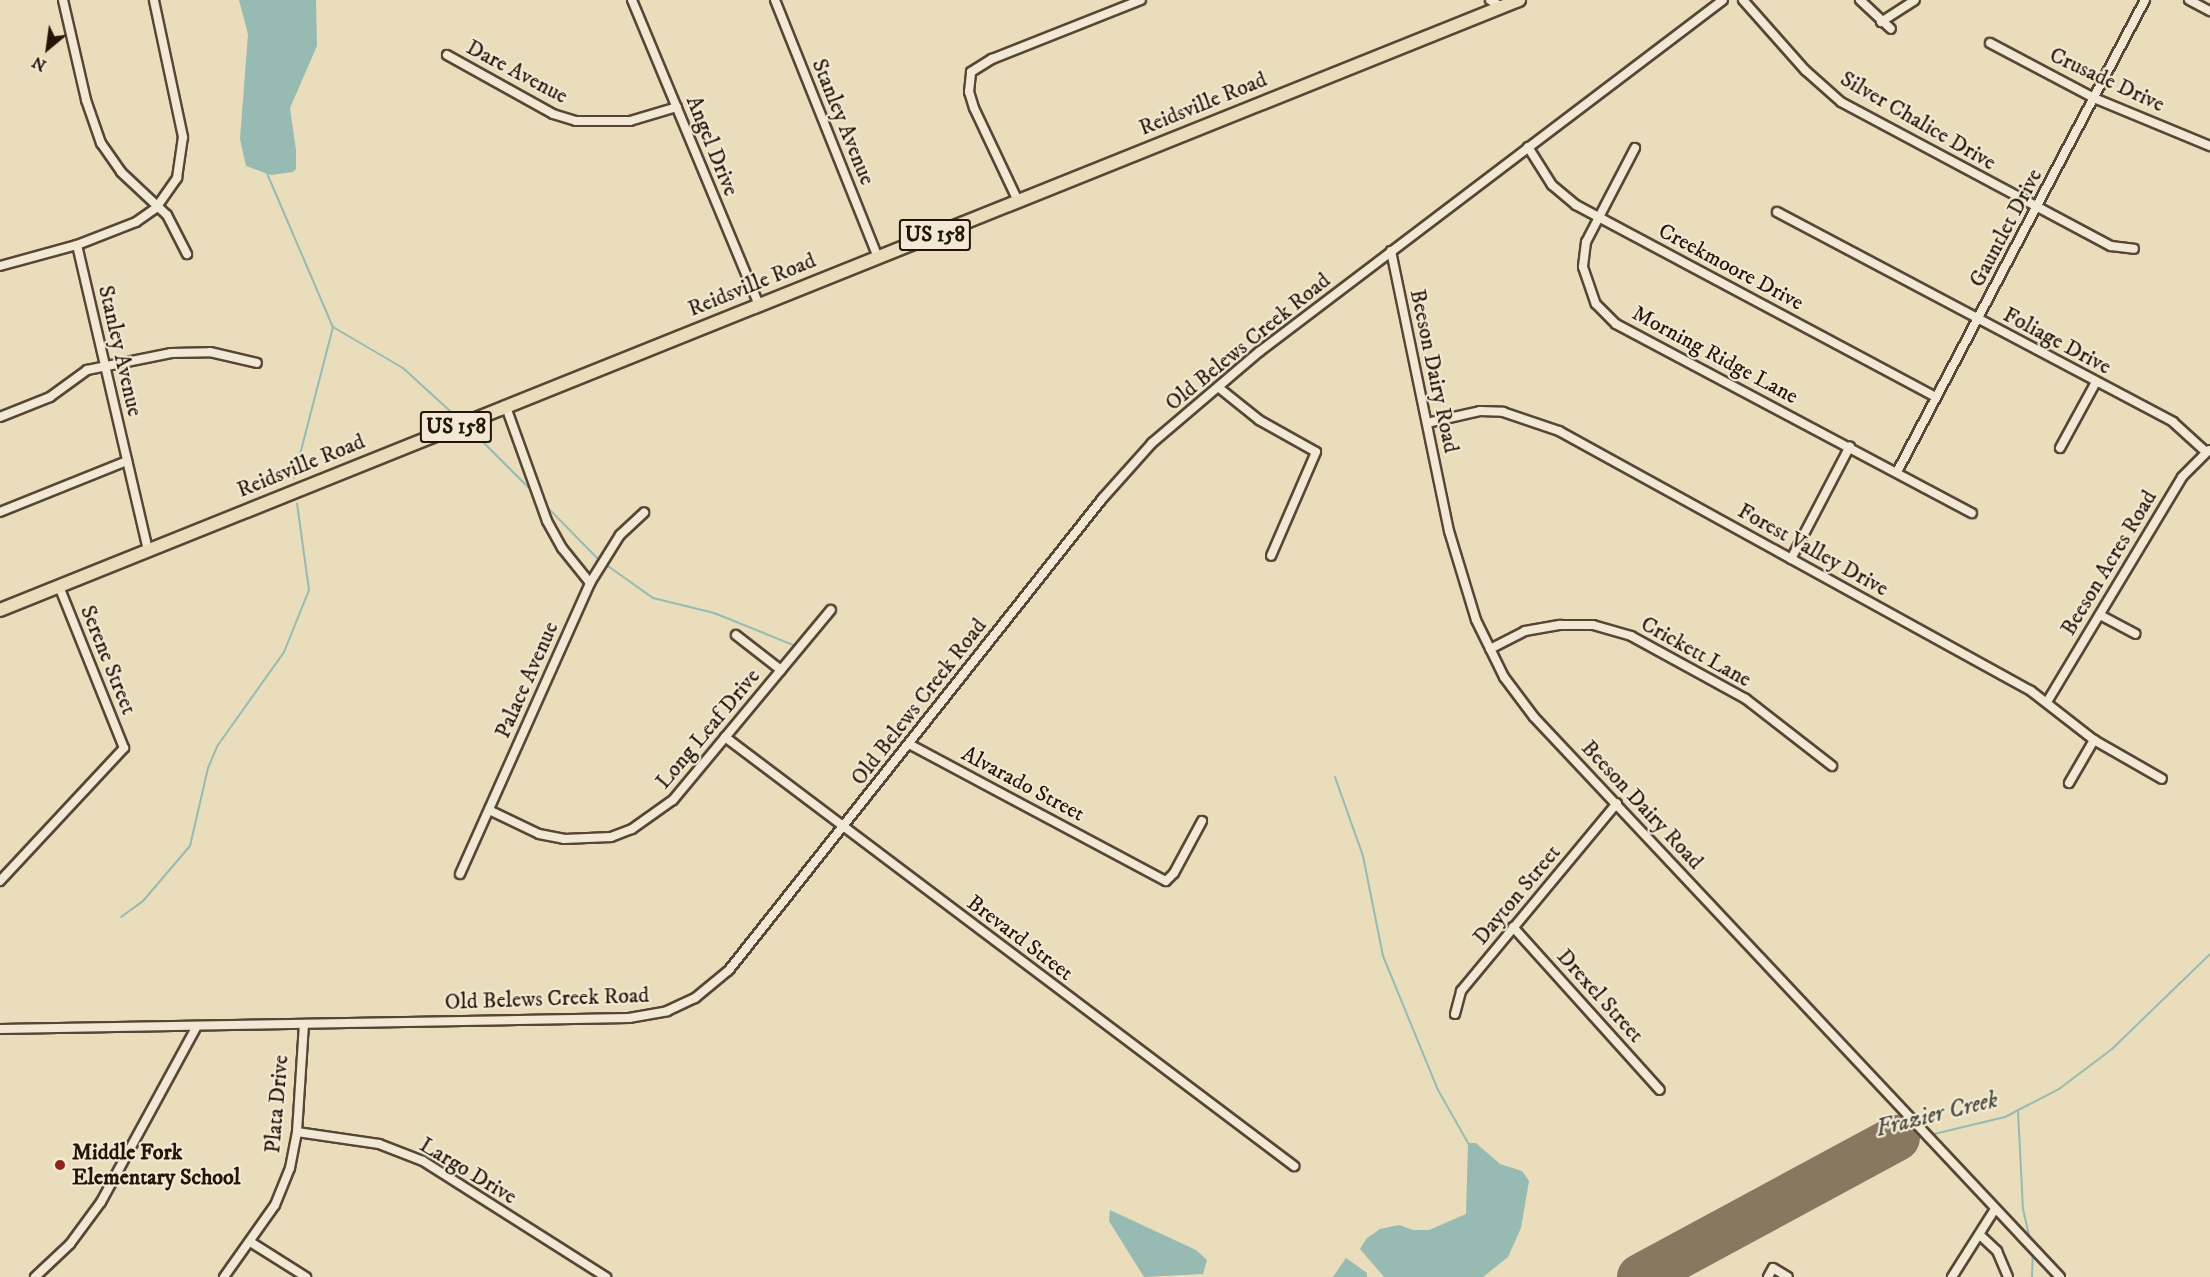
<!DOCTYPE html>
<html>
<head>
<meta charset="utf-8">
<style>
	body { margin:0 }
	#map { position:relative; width:2210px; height:1277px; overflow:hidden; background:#e9ddbc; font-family:"IM FELL DW Pica",serif }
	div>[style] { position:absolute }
	.water>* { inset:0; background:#97bbb2 }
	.stream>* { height:2px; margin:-1px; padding:0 1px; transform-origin:1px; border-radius:1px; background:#97bbb2 }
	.runway>* { height:46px; margin:-23px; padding:0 23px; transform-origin:23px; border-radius:23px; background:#887862 }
	.roads { filter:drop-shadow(2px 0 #574635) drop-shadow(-2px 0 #574635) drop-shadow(0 2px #574635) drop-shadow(0 -2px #574635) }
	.minor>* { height:8px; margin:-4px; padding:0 4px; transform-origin:4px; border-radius:4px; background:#f1e9d3 }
	.highway>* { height:12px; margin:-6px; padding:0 6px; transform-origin:6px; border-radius:6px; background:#e9ddbc }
	.dots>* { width:16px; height:16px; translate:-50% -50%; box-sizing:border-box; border:3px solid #f1e9d3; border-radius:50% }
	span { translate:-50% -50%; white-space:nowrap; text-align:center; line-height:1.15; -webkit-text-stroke:4.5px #f1e9d3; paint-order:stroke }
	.shield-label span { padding:2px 4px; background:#f1e9d3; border:2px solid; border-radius:4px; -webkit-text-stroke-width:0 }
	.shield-label { font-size:21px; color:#261408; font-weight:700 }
	.street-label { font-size:22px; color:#261408 }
	.poi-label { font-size:22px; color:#261408; font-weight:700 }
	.left { translate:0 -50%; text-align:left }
	.water-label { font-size:24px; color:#4e4e44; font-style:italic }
	.north { position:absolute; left:18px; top:18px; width:60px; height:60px; -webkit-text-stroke:4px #f1e9d3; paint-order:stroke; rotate:209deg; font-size:16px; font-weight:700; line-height:24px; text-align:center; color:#261408 }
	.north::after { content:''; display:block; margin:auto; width:21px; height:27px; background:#261408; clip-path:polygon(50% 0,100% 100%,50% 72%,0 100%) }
</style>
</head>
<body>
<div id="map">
	<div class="water">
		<i style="clip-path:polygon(239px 0,316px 0,317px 46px,290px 108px,296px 150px,296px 169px,293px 172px,271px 175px,246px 166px,240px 139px,248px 34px)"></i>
		<i style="clip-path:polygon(1468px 1143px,1476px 1143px,1500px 1164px,1522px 1171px,1529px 1181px,1521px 1228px,1508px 1257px,1483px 1277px,1384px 1277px,1360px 1249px,1367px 1238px,1380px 1229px,1399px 1225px,1413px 1230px,1429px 1230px,1466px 1214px)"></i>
		<i style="clip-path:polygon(1110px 1210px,1196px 1250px,1207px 1260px,1203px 1274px,1144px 1277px,1109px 1221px)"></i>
		<i style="clip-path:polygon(1346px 1258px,1367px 1273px,1367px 1277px,1333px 1277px)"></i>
	</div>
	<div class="stream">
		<i style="left:266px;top:171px;width:170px;rotate:66.8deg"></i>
		<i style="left:333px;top:327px;width:156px;rotate:104.5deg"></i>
		<i style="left:333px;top:327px;width:81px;rotate:30.4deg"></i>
		<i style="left:403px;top:368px;width:77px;rotate:42.4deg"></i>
		<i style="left:469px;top:428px;width:92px;rotate:45deg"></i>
		<i style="left:544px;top:504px;width:80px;rotate:45.5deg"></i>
		<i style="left:605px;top:564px;width:59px;rotate:35.3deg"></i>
		<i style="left:653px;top:598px;width:63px;rotate:13.8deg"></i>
		<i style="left:714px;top:613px;width:91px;rotate:22deg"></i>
		<i style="left:1335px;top:777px;width:84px;rotate:70.5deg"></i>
		<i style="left:1363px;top:856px;width:102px;rotate:78.7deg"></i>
		<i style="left:1383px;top:956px;width:145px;rotate:67.7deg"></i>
		<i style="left:1438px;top:1090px;width:61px;rotate:60.5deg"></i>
		<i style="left:121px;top:917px;width:27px;rotate:-36deg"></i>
		<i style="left:143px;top:901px;width:72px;rotate:-49.5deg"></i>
		<i style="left:190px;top:846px;width:80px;rotate:-77deg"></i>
		<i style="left:208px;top:768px;width:25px;rotate:-67deg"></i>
		<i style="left:218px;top:745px;width:114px;rotate:-54.6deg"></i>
		<i style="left:284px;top:652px;width:67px;rotate:-68deg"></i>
		<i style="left:309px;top:590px;width:87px;rotate:-97.9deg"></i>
		<i style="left:2018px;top:1111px;width:98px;rotate:87.1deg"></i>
		<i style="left:2023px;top:1209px;width:32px;rotate:77deg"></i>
		<i style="left:1930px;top:1135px;width:77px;rotate:-13.5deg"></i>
		<i style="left:2005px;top:1117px;width:61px;rotate:-27.4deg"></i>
		<i style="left:2059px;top:1089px;width:66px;rotate:-37deg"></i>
		<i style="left:2112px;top:1049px;width:136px;rotate:-44.1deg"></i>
		<i style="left:1651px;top:1277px;width:99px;rotate:-25.8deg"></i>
		<i style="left:1740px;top:1234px;width:147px;rotate:-34.4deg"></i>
		<i style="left:1861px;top:1151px;width:66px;rotate:-13.2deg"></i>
		<i style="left:2032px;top:1277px;width:26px;rotate:-88deg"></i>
	</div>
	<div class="runway">
		<i style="left:1640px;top:1277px;width:292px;rotate:-28.4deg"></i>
	</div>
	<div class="roads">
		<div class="minor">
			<i style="left:63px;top:0;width:103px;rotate:77deg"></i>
			<i style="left:86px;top:100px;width:46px;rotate:70.8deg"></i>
			<i style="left:101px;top:143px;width:35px;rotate:55deg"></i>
			<i style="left:121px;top:172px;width:63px;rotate:43.1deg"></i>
			<i style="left:167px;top:215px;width:44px;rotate:62.9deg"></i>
			<i style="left:632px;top:0;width:330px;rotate:67.4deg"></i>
			<i style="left:775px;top:0;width:278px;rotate:68.2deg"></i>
			<i style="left:1490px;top:0;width:14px;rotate:30deg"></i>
			<i style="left:1743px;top:0;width:94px;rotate:48.5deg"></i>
			<i style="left:1805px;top:70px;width:48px;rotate:41.6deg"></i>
			<i style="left:1841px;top:102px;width:306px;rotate:28.1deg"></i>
			<i style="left:2111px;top:246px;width:23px;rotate:7deg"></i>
			<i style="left:1860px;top:0;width:42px;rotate:43.1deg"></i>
			<i style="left:2189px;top:0;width:24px;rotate:28deg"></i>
			<i style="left:1881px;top:22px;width:40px;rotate:-32.9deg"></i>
			<i style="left:1990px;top:43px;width:118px;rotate:27.9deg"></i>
			<i style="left:2094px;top:98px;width:126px;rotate:22.5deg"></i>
			<i style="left:447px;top:55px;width:121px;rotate:29.1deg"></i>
			<i style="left:553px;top:114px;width:24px;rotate:17deg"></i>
			<i style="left:576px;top:121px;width:54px"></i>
			<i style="left:630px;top:121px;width:49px;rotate:-16.6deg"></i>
			<i style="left:1528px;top:147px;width:45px;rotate:57.7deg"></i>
			<i style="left:1552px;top:185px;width:31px;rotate:40deg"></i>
			<i style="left:1576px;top:205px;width:408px;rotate:28.1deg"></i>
			<i style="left:1635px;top:148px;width:106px;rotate:117.5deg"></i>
			<i style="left:1586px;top:242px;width:25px;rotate:97deg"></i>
			<i style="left:1583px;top:267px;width:39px;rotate:71deg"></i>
			<i style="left:1596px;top:304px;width:28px;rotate:45deg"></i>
			<i style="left:1616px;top:324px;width:403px;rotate:28deg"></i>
			<i style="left:1018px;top:201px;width:103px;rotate:-115.3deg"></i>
			<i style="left:974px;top:108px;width:17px;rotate:-107deg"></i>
			<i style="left:969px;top:92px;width:20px;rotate:-84deg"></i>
			<i style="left:971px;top:72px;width:25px;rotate:-32deg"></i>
			<i style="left:992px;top:59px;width:160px;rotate:-21.6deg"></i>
			<i style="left:1777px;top:212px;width:448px;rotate:27.9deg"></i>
			<i style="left:2173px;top:422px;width:45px;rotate:42.3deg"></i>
			<i style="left:77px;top:245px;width:313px;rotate:76.9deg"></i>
			<i style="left:1391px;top:251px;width:286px;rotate:78.3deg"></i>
			<i style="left:1449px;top:531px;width:93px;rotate:73.1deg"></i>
			<i style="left:1476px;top:620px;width:64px;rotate:63.8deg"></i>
			<i style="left:1504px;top:677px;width:50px;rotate:53.1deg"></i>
			<i style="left:1534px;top:717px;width:768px;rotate:46.79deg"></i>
			<i style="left:0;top:266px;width:80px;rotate:-15.3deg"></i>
			<i style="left:77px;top:245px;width:63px;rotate:-21.3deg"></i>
			<i style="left:136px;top:222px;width:24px;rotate:-35deg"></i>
			<i style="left:156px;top:208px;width:37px;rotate:-55deg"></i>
			<i style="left:177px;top:178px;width:41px;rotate:-81.7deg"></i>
			<i style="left:183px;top:137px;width:140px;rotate:-102deg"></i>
			<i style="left:1218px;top:387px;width:53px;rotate:38.8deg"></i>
			<i style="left:1259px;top:420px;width:65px;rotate:29.3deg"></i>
			<i style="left:1316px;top:452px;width:113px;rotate:113.4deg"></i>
			<i style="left:506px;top:407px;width:121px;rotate:70.2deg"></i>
			<i style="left:547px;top:521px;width:31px;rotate:61deg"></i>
			<i style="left:562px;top:548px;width:45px;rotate:51.3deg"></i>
			<i style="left:0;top:417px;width:54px;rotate:-21.8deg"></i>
			<i style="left:50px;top:397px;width:46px;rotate:-36.1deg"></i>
			<i style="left:87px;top:370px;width:86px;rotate:-11.4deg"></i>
			<i style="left:171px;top:353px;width:39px;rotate:-1deg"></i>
			<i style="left:210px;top:352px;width:48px;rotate:13.2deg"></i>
			<i style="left:1427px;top:423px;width:54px;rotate:-12.8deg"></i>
			<i style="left:1480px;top:411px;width:23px;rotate:2deg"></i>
			<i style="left:1503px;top:412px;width:59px;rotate:18.7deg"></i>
			<i style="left:1559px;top:431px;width:539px;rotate:28.85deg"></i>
			<i style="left:2031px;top:691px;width:80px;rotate:37.9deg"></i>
			<i style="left:2094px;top:740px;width:78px;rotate:29.8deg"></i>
			<i style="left:2060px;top:448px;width:75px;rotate:-61.4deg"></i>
			<i style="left:1897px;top:472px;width:533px;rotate:-62.28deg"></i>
			<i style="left:0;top:512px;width:137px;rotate:-21.9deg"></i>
			<i style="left:1791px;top:559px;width:127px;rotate:-62.4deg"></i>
			<i style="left:2100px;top:615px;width:40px;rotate:28deg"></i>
			<i style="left:736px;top:635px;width:57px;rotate:37.9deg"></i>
			<i style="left:1490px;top:649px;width:39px;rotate:-27deg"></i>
			<i style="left:1525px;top:631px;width:36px;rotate:-10deg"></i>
			<i style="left:1560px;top:625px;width:33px"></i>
			<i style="left:1593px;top:625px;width:40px;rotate:16deg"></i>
			<i style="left:1631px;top:636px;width:131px;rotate:28.7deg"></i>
			<i style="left:1746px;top:699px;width:109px;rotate:37.9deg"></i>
			<i style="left:2047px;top:702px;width:262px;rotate:-59deg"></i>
			<i style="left:2182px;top:477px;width:38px;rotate:-45deg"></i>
			<i style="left:725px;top:737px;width:713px;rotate:37.01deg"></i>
			<i style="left:909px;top:744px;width:291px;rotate:28.1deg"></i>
			<i style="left:1166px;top:881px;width:11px;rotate:-45deg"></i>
			<i style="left:1174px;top:873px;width:59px;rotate:-61.7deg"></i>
			<i style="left:2069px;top:783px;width:50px;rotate:-59.8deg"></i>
			<i style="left:489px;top:810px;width:55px;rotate:25.6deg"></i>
			<i style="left:539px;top:834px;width:25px;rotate:11deg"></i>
			<i style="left:564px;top:839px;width:47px;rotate:-2.4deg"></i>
			<i style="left:611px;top:837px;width:22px;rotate:-21deg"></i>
			<i style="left:632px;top:829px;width:50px;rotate:-35.3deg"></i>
			<i style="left:673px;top:800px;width:247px;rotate:-50.3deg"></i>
			<i style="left:460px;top:874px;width:319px;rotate:-65.9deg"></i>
			<i style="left:590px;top:583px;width:57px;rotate:-58deg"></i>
			<i style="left:620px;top:535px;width:33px;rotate:-43deg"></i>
			<i style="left:0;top:881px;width:182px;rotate:-47deg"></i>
			<i style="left:124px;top:748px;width:175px;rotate:-111.9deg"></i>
			<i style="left:1513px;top:927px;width:219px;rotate:48deg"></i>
			<i style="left:1455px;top:1014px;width:24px;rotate:-75deg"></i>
			<i style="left:1461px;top:991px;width:244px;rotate:-50.3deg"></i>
			<i style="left:0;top:1029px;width:629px;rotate:-1deg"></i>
			<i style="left:629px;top:1018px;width:39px;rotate:-10deg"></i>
			<i style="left:667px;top:1011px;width:31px;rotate:-25deg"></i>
			<i style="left:695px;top:998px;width:44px;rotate:-39.5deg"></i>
			<i style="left:729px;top:970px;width:601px;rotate:-51.62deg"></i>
			<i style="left:1102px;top:499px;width:75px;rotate:-48.2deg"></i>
			<i style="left:1152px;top:443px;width:140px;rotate:-40.4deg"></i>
			<i style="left:1259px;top:352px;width:582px;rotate:-37.18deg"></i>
			<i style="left:297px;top:1132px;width:83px;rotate:8.3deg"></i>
			<i style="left:379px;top:1144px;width:47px;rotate:21.1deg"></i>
			<i style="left:423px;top:1161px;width:217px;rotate:32.4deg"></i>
			<i style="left:1981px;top:1236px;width:22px;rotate:43deg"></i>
			<i style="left:1997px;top:1251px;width:28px;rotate:67deg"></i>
			<i style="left:252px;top:1243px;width:64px;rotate:32.2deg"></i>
			<i style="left:35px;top:1277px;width:48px;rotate:-43.3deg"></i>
			<i style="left:70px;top:1244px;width:52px;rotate:-53.6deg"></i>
			<i style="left:101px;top:1202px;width:200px;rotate:-61.4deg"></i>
			<i style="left:224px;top:1277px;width:88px;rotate:-54.7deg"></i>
			<i style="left:275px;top:1205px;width:40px;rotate:-68deg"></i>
			<i style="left:290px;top:1168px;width:37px;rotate:-79deg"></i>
			<i style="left:297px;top:1132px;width:108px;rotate:-86.3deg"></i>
			<i style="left:1768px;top:1277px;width:10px;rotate:-61deg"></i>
			<i style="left:1773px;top:1268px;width:17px;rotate:31deg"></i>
			<i style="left:1952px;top:1277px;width:80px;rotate:-57.7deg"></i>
		</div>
		<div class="highway">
			<i style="left:0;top:610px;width:1637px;rotate:-21.88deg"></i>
		</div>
	</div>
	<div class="dots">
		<i style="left:60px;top:1165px;background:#8f2418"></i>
	</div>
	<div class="shield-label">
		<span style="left:935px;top:235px">US 158</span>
		<span style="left:456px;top:427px">US 158</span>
	</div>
	<div class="street-label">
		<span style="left:517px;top:72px;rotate:28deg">Dare Avenue</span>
		<span style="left:2107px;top:80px;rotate:25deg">Crusade Drive</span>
		<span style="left:1203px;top:104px;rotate:-22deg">Reidsville Road</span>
		<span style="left:1918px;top:121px;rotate:30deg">Silver Chalice Drive</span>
		<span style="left:843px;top:122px;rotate:68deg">Stanley Avenue</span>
		<span style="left:712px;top:146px;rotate:68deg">Angel Drive</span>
		<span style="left:2006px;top:228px;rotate:-62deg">Gauntlet Drive</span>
		<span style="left:1731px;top:267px;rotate:28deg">Creekmoore Drive</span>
		<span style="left:752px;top:285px;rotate:-22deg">Reidsville Road</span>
		<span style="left:2057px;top:341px;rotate:28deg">Foliage Drive</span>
		<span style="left:1248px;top:342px;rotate:-39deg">Old Belews Creek Road</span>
		<span style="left:120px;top:351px;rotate:77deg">Stanley Avenue</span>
		<span style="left:1715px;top:355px;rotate:28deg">Morning Ridge Lane</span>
		<span style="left:1434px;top:371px;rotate:78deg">Beeson Dairy Road</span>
		<span style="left:301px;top:466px;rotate:-22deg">Reidsville Road</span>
		<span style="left:1813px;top:550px;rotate:29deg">Forest Valley Drive</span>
		<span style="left:2109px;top:563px;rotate:-59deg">Beeson Acres Road</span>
		<span style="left:1696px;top:652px;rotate:29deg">Crickett Lane</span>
		<span style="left:108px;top:660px;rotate:68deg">Serene Street</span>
		<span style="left:527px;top:680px;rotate:-66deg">Palace Avenue</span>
		<span style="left:919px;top:702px;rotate:-52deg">Old Belews Creek Road</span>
		<span style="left:708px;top:729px;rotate:-50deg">Long Leaf Drive</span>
		<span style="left:1023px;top:784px;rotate:28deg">Alvarado Street</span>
		<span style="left:1642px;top:805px;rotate:47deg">Beeson Dairy Road</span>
		<span style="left:1517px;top:895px;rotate:-50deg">Dayton Street</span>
		<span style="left:1020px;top:938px;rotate:37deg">Brevard Street</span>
		<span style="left:1600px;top:996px;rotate:48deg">Drexel Street</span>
		<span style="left:547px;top:999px;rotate:-2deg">Old Belews Creek Road</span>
		<span style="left:277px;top:1104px;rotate:-85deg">Plata Drive</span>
		<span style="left:468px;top:1171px;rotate:31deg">Largo Drive</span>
	</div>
	<div class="poi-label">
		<span class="left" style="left:72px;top:1165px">Middle Fork<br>Elementary School</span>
	</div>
	<div class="water-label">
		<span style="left:1937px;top:1115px;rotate:-14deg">Frazier Creek</span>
	</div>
	<div class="north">N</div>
</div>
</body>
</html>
